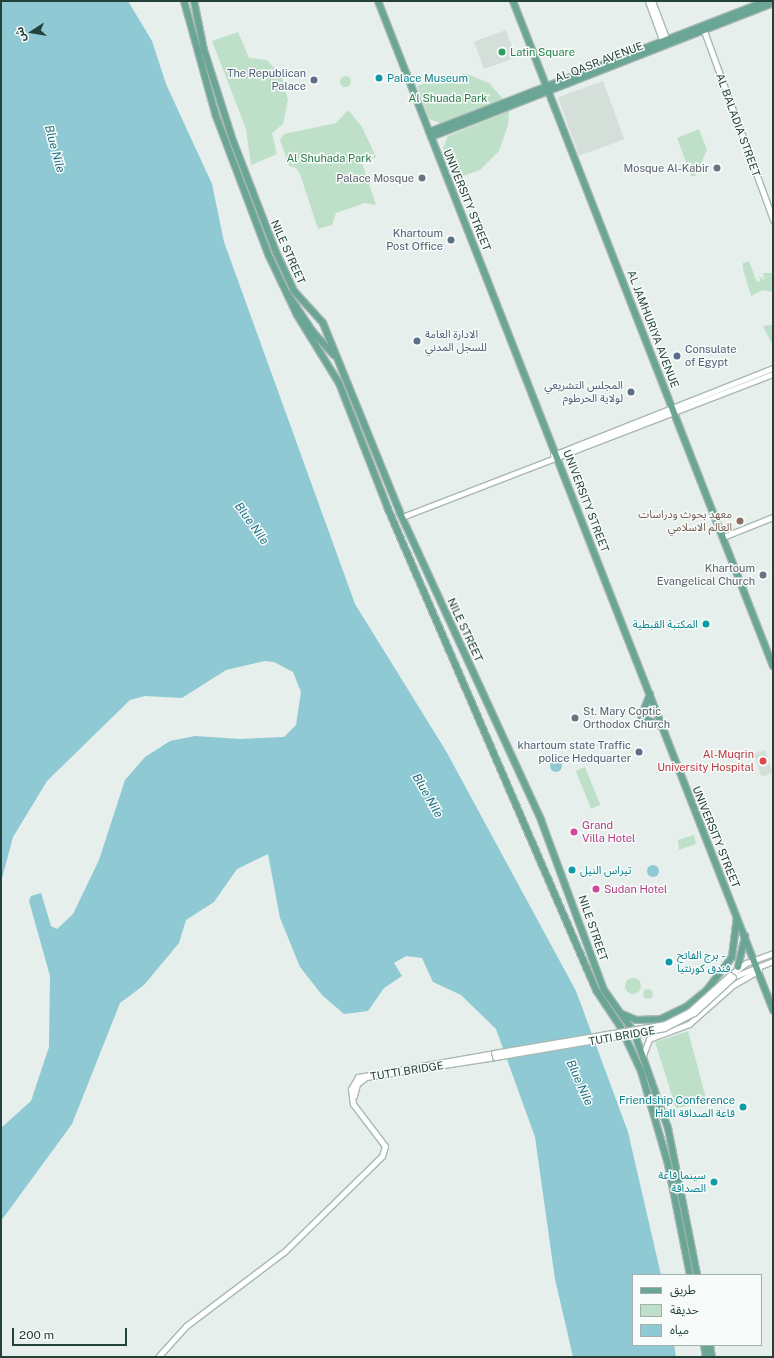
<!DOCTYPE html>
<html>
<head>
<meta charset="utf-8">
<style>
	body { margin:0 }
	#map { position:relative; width:774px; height:1358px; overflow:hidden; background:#e6efeb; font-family:"Public Sans","Noto Sans Arabic",sans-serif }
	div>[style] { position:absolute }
	.built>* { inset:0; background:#d4dfda; transform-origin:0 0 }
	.green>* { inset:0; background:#bfe0c8; transform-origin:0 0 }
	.round { border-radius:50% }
	.water>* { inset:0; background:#8ec9d4 }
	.roads { filter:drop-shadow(1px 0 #a8b8b2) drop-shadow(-1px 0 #a8b8b2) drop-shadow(0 1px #a8b8b2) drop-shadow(0 -1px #a8b8b2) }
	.minor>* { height:5px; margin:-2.5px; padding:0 2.5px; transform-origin:2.5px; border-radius:2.5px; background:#fff }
	.major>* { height:6px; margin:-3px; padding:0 3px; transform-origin:3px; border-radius:3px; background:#6aa596 }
	.bridges { filter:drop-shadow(1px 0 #a8b8b2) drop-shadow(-1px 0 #a8b8b2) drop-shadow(0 1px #a8b8b2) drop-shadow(0 -1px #a8b8b2) }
	.minor-bridge>* { height:5px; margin:-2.5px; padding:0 2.5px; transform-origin:2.5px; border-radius:2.5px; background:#fff }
	.dots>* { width:11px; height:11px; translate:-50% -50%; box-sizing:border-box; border:2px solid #f7fbf9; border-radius:50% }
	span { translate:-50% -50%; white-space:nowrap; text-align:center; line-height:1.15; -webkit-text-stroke:3px #f7fbf9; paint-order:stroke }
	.leisure-label { font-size:11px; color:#27864d }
	.left { translate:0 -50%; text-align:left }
	.street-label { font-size:11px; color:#24423a }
	.service-label { font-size:11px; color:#4e5e75 }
	.right { translate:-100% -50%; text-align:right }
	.culture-label { font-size:11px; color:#0d838f }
	.park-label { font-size:11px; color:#2d7a4b }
	.worship-label { font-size:11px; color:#5b616d }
	.education-label { font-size:11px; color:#785e54 }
	.health-label { font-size:11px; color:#be3a42 }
	.hotel-label { font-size:11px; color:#b23c85 }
	.water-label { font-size:12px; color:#1c6f80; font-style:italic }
	.frame { position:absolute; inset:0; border:2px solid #24423a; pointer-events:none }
	.legend { position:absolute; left:632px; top:1274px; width:130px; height:72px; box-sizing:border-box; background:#f7fbf9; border:1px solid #a3b1ad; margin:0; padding:5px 7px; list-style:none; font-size:12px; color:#24423a }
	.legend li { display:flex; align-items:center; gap:8px; height:20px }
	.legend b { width:20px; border:1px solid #a3b1ad }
	.north { position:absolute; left:12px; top:12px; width:40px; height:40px; -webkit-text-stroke:3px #f7fbf9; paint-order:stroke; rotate:258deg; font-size:11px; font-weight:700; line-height:16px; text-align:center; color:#24423a }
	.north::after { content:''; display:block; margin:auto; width:14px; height:18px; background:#24423a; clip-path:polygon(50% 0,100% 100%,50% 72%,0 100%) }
	.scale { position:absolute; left:12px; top:1328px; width:115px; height:18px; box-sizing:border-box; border:2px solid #24423a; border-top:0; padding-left:5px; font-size:12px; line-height:14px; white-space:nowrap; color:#24423a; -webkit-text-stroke:3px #f7fbf9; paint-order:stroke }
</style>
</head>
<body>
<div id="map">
	<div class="built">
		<i style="left:506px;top:30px;width:29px;height:34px;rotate:70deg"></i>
		<i style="left:603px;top:81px;width:62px;height:48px;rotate:70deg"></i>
		<i style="left:765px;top:750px;width:24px;height:12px;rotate:71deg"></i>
	</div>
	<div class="green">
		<i style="clip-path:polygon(238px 32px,249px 58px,267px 60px,282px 77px,288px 100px,283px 124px,272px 133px,277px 154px,251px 165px,246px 129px,212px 41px)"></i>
		<i style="clip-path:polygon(467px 74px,489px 83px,505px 101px,443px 124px,429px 119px,417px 86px,443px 76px)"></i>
		<i class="round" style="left:339.5px;top:75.5px;width:11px;height:11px"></i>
		<i style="clip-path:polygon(348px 110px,362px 127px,376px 157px,362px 163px,376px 205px,365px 203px,336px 213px,332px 225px,318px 229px,300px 174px,296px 168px,289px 166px,280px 140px,284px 134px,336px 123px)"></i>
		<i style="clip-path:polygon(509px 111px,508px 125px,499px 151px,480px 170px,455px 179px,443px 148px,448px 136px)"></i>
		<i style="clip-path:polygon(699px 129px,707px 150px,695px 176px,691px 176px,677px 138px)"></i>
		<i style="clip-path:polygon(749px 261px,757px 282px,761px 281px,758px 275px,764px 280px,763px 273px,773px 273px,773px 292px,762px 290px,751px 296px,743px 269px,743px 263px)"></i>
		<i style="clip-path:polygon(773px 325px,773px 344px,772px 344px,763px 326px)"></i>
		<i style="left:585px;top:767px;width:41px;height:10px;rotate:68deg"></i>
		<i style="clip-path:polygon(694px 835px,696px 844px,679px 850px,678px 840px)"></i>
		<i class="round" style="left:625px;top:978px;width:16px;height:16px"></i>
		<i class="round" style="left:643px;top:989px;width:10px;height:10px"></i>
		<i style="clip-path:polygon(688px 1031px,707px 1102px,676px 1108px,655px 1042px)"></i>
	</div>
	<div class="water">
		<i style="clip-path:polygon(1px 1px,128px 1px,152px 41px,166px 84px,212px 184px,224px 242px,355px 604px,446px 751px,576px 991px,628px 1132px,661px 1275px,633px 1275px,633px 1345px,674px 1345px,676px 1357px,573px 1357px,555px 1279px,535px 1137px,496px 1029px,461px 995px,433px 982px,422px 958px,406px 956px,394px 963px,402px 976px,384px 988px,368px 1011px,344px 1014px,322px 995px,300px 967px,280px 918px,268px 854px,237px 869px,214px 902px,186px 920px,179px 943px,144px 985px,120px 1003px,72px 1124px,1px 1221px,1px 1128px,31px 1101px,49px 1047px,50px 976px,29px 901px,31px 896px,41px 893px,51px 926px,57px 929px,73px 914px,99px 860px,125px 780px,145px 757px,170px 741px,195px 736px,240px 739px,284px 737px,296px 725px,301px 692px,293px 672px,274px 662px,265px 661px,226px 670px,182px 698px,145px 696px,130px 700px,47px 781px,13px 837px,1px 882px)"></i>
		<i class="round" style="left:550px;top:760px;width:12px;height:12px"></i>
		<i class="round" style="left:647px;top:865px;width:12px;height:12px"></i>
	</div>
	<div class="roads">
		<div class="minor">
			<i style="left:648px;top:1px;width:47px;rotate:70deg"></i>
			<i style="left:652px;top:1px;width:45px;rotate:69.1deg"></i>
			<i style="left:704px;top:31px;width:201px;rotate:69.9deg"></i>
			<i style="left:553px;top:455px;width:237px;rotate:-21.6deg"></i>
			<i style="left:402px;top:517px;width:398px;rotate:-21.1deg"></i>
			<i style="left:723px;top:537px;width:54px;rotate:-21.8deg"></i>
			<i style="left:730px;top:975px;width:20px;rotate:-37deg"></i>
			<i style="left:746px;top:963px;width:29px;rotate:-20deg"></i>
			<i style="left:733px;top:977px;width:43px;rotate:-21.8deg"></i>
			<i style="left:643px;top:1055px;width:17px;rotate:-69deg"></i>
			<i style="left:649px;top:1039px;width:43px;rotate:-20.6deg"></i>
			<i style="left:689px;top:1024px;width:59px;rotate:-41.6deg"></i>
			<i style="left:733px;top:985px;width:30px;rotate:-30deg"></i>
			<i style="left:354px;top:1096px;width:12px;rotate:-76deg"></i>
			<i style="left:357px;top:1084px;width:11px;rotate:-38deg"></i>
			<i style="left:366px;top:1077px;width:131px;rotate:-8.8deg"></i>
			<i style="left:158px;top:1357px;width:42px;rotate:-47.9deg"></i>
			<i style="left:186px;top:1326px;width:123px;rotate:-37.1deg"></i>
			<i style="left:284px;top:1252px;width:137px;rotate:-44.4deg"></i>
			<i style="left:382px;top:1156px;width:10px;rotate:-73deg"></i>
			<i style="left:385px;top:1146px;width:53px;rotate:-127.3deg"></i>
			<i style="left:353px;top:1104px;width:15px;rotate:-98deg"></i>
			<i style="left:351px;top:1089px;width:14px;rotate:-60deg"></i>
			<i style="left:358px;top:1077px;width:138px;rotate:-10deg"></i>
		</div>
		<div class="major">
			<i style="left:184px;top:1px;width:119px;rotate:74.5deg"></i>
			<i style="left:216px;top:116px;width:150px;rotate:69.3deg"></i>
			<i style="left:269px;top:256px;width:65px;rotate:64.6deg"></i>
			<i style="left:297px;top:315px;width:80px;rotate:58.3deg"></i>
			<i style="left:339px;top:383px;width:135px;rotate:68.7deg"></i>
			<i style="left:388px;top:509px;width:524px;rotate:66.61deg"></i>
			<i style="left:596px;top:990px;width:43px;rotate:56.3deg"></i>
			<i style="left:620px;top:1026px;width:50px;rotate:65deg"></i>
			<i style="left:641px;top:1071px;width:97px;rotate:73.8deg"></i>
			<i style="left:668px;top:1164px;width:113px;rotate:78.8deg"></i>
			<i style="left:194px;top:1px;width:50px;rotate:78.5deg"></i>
			<i style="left:204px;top:50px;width:92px;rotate:72.3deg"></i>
			<i style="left:232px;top:138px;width:122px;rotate:68.9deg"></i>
			<i style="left:276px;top:252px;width:43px;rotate:65.2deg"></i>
			<i style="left:294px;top:291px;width:43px;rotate:47.8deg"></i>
			<i style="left:323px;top:323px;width:205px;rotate:67.9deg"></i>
			<i style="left:400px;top:513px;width:338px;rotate:65.3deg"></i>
			<i style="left:541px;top:820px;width:181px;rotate:69.7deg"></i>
			<i style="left:604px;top:990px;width:52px;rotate:54.5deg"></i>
			<i style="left:634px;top:1032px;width:102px;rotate:70.5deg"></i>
			<i style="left:668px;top:1128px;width:150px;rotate:78.8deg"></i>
			<i style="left:378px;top:1px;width:1084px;rotate:68.62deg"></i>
			<i style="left:513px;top:1px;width:714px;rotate:68.65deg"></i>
			<i style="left:429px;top:132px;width:362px;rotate:-21.2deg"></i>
			<i style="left:431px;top:137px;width:367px;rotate:-21.4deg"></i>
			<i style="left:287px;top:293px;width:47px;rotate:56.3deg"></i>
			<i style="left:313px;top:332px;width:31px;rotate:48deg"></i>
			<i style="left:650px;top:694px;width:25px;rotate:111deg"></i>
			<i style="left:641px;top:717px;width:24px;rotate:24deg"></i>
			<i style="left:738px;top:967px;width:32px;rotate:-77deg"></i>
			<i style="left:622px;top:1014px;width:15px;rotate:23deg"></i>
			<i style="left:636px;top:1020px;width:25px;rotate:-2deg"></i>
			<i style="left:661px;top:1019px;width:28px;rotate:-26deg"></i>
			<i style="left:686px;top:1007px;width:26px;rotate:-39deg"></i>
			<i style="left:706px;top:991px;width:43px;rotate:-52.6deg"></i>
			<i style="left:732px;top:957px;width:38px;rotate:-83deg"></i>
			<i style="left:704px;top:1345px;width:12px;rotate:81deg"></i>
			<i style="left:710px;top:1345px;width:12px;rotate:81deg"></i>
		</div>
	</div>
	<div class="bridges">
		<div class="minor-bridge">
			<i style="left:494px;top:1053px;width:173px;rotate:-9.6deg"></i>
			<i style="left:665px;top:1024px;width:28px;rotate:-27deg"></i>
			<i style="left:690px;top:1011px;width:54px;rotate:-42deg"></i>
			<i style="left:495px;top:1057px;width:171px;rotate:-9.7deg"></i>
			<i style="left:664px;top:1028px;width:34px;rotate:-27deg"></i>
			<i style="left:694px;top:1013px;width:53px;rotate:-42.7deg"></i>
		</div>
	</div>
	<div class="dots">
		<i style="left:502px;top:52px;background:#2e9e5b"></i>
		<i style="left:379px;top:78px;background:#0f9aa8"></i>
		<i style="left:314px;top:80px;background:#5c6f8a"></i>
		<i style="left:717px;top:168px;background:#6b7280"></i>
		<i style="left:422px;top:178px;background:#6b7280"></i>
		<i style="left:451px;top:240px;background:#5c6f8a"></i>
		<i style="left:417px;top:341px;background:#5c6f8a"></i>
		<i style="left:677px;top:356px;background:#5c6f8a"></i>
		<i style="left:631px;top:392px;background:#5c6f8a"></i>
		<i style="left:740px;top:521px;background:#8d6e63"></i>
		<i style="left:763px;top:575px;background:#6b7280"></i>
		<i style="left:706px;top:624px;background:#0f9aa8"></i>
		<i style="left:575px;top:718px;background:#6b7280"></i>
		<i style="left:639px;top:752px;background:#5c6f8a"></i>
		<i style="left:763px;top:761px;background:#e0444e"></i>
		<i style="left:574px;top:832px;background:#d1479c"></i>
		<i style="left:572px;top:870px;background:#0f9aa8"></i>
		<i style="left:596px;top:889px;background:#d1479c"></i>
		<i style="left:669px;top:962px;background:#0f9aa8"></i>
		<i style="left:743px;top:1107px;background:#0f9aa8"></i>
		<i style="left:714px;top:1182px;background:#0f9aa8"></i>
	</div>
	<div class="leisure-label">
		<span class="left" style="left:510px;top:52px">Latin Square</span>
	</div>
	<div class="street-label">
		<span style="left:599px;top:62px;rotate:-21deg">AL QASR AVENUE</span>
		<span style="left:738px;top:125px;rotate:70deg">AL BALADIA STREET</span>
		<span style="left:467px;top:200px;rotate:68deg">UNIVERSITY STREET</span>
		<span style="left:288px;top:252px;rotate:66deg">NILE STREET</span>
		<span style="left:653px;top:329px;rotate:69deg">AL JAMHURIYA AVENUE</span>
		<span style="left:586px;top:501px;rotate:69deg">UNIVERSITY STREET</span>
		<span style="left:465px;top:630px;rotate:65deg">NILE STREET</span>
		<span style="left:716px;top:837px;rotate:68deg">UNIVERSITY STREET</span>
		<span style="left:593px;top:928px;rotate:71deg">NILE STREET</span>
		<span style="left:622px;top:1036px;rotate:-10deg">TUTI BRIDGE</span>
		<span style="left:407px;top:1071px;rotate:-9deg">TUTTI BRIDGE</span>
	</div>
	<div class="service-label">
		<span class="right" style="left:306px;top:80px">The Republican<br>Palace</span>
		<span class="right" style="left:443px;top:240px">Khartoum<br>Post Office</span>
		<span class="left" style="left:425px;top:341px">الادارة العامة<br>للسجل المدني</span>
		<span class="left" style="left:685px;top:356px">Consulate<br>of Egypt</span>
		<span class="right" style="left:623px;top:392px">المجلس التشريعي<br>لولاية الخرطوم</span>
		<span class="right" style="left:631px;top:752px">khartoum state Traffic<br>police Hedquarter</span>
	</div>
	<div class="culture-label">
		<span class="left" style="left:387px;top:78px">Palace Museum</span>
		<span class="right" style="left:698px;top:624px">المكتبة القبطية</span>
		<span class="left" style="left:580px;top:870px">تيراس النيل</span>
		<span class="left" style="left:677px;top:962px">برج الفاتح -<br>فندق كورنثيا</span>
		<span class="right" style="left:735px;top:1107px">Friendship Conference<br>Hall قاعة الصداقة</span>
		<span class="right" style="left:706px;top:1182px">سينما قاعة<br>الصداقة</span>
	</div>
	<div class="park-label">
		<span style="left:448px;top:98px">Al Shuada Park</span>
		<span style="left:329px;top:158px">Al Shuhada Park</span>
	</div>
	<div class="worship-label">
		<span class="right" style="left:709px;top:168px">Mosque Al-Kabir</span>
		<span class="right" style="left:414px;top:178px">Palace Mosque</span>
		<span class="right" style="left:755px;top:575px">Khartoum<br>Evangelical Church</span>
		<span class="left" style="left:583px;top:718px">St. Mary Coptic<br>Orthodox Church</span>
	</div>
	<div class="education-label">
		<span class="right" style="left:732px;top:521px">معهد بحوث ودراسات<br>العالم الاسلامي</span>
	</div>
	<div class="health-label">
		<span class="right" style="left:754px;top:761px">Al-Muqrin<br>University Hospital</span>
	</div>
	<div class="hotel-label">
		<span class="left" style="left:582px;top:832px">Grand<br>Villa Hotel</span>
		<span class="left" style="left:604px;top:889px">Sudan Hotel</span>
	</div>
	<div class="water-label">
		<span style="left:54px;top:149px;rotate:75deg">Blue Nile</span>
		<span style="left:251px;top:524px;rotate:54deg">Blue Nile</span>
		<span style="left:427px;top:796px;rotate:60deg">Blue Nile</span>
		<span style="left:579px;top:1083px;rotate:66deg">Blue Nile</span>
	</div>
	<div class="frame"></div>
	<ul class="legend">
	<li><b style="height:5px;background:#6aa596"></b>طريق</li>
	<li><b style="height:11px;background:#bfe0c8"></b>حديقة</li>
	<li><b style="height:11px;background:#8ec9d4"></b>مياه</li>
	</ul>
	<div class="north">ش</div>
	<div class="scale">200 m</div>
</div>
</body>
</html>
